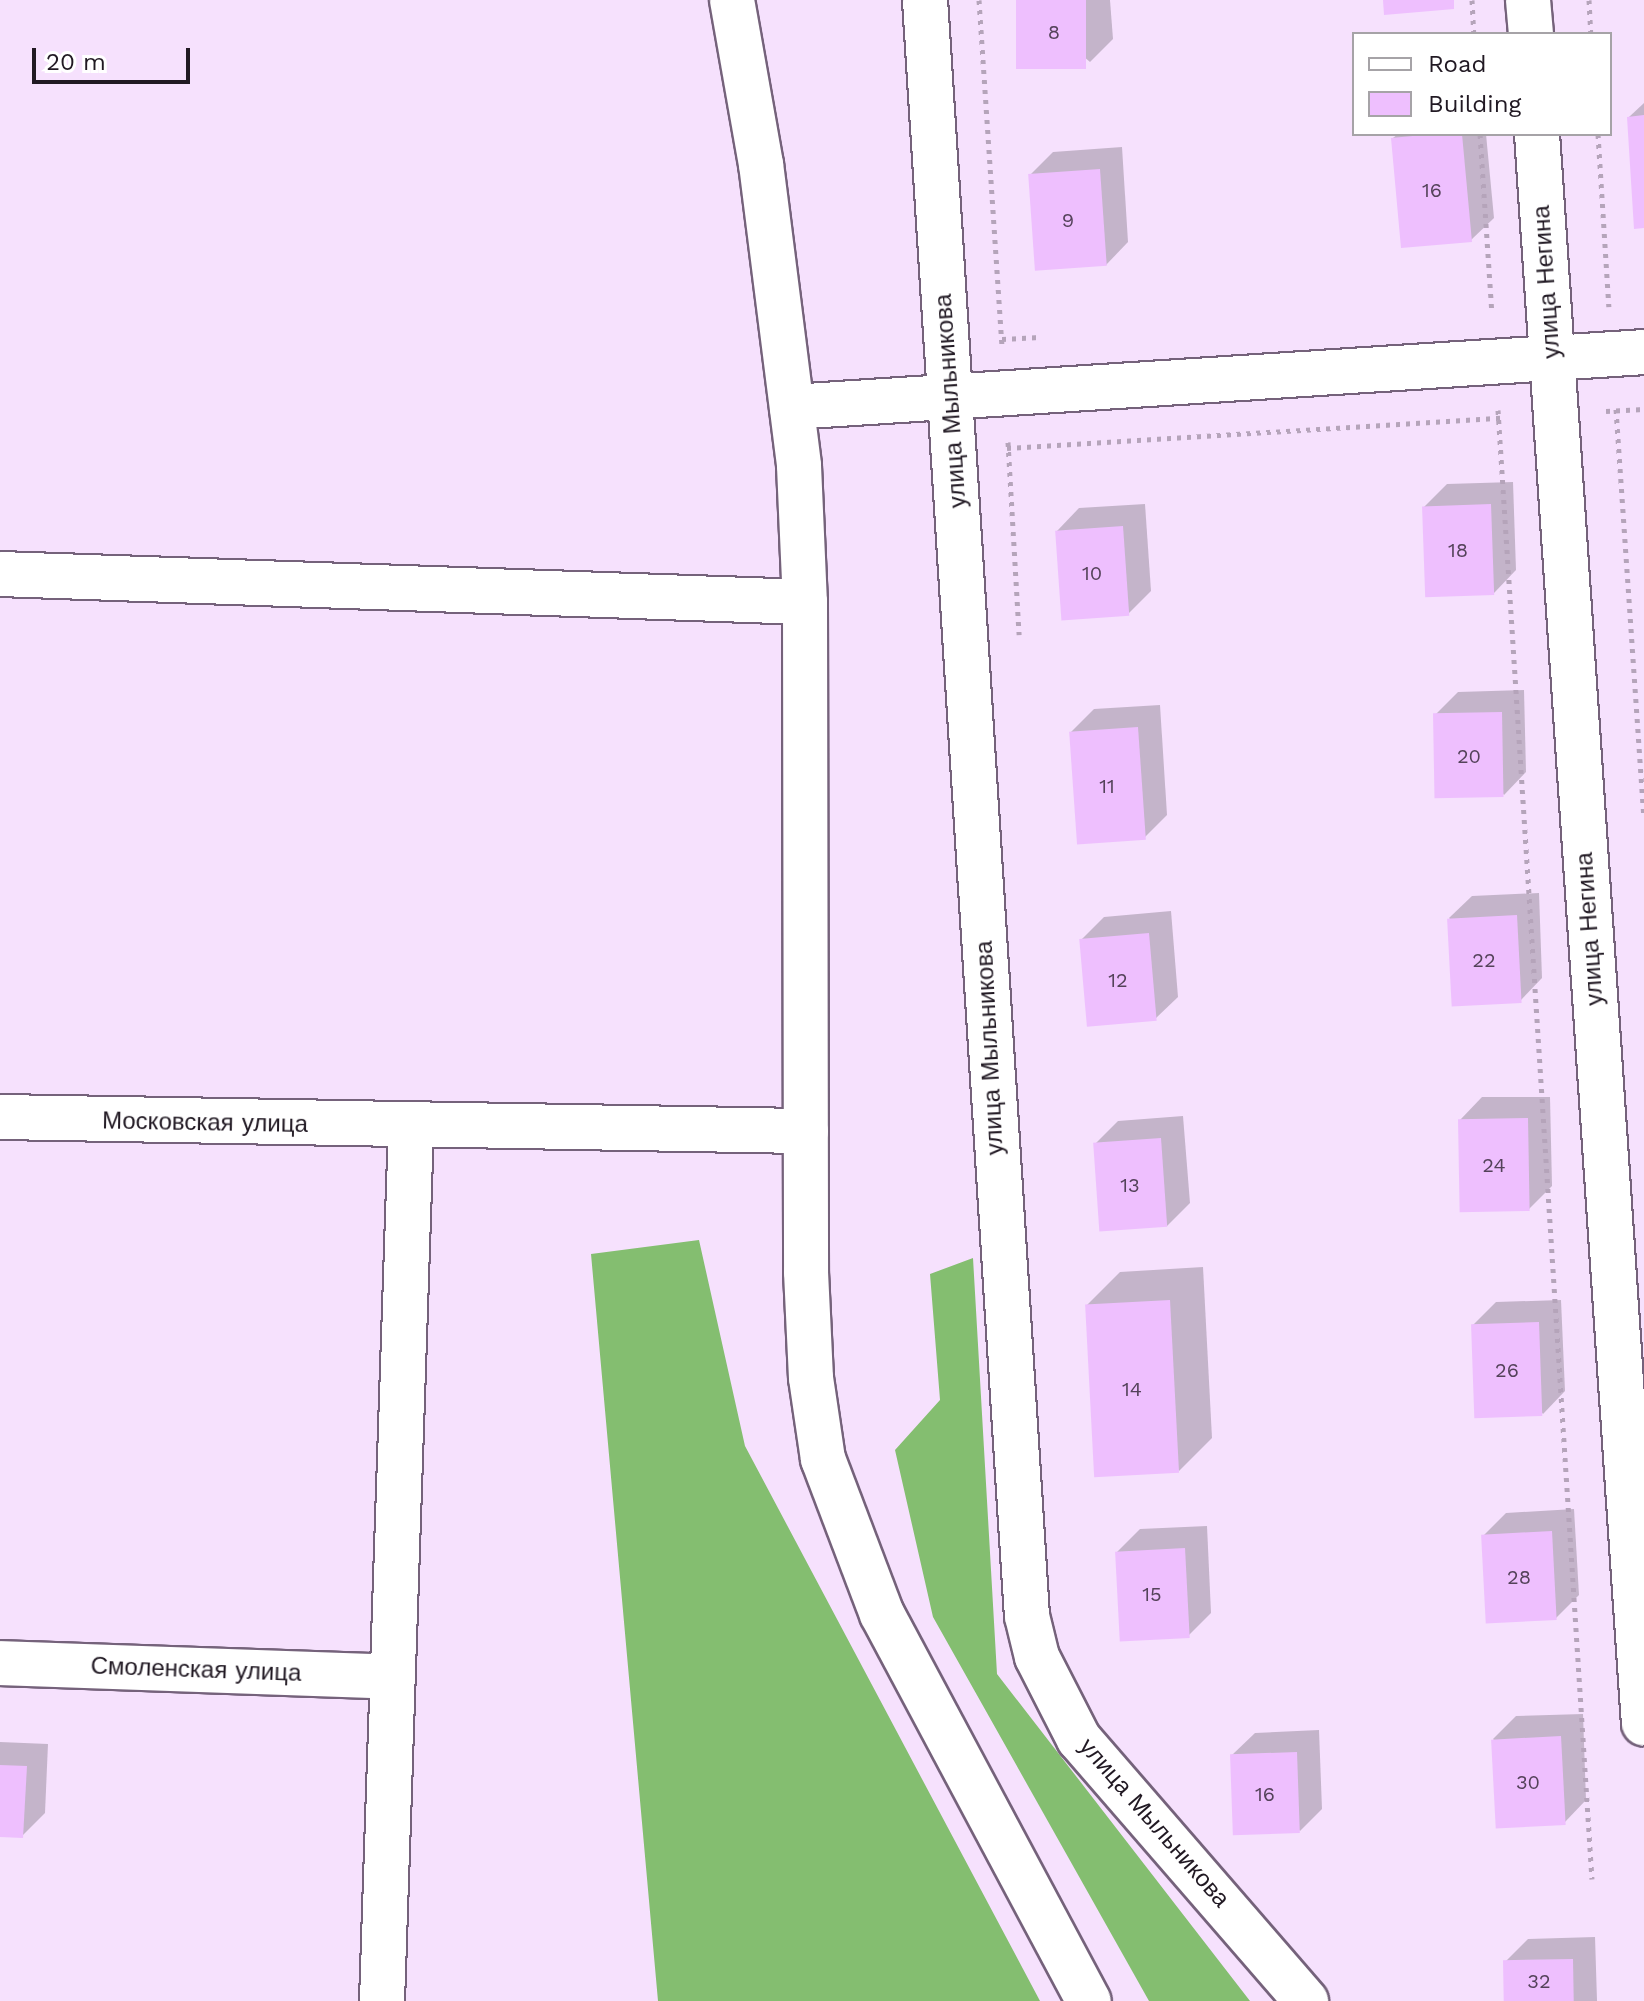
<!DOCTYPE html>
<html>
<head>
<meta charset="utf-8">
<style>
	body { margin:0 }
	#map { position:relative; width:1644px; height:2001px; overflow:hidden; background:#f6e1fd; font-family:"Work Sans",sans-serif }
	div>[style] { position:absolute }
	.forest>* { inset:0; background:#84be70 }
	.shadow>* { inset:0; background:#0003 }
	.building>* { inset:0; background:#eebffe; transform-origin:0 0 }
	.path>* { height:5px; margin-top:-2.5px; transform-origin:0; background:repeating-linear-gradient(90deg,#b5a4ba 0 4px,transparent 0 10px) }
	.roads { filter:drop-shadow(2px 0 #75627b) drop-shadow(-2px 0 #75627b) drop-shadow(0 2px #75627b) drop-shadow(0 -2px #75627b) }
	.minor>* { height:44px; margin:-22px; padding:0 22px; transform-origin:22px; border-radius:22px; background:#fff }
	.tertiary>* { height:44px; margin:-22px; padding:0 22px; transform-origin:22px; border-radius:22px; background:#fff }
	span { translate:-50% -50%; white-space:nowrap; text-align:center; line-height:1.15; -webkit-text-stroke:7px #fff; paint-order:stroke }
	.number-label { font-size:20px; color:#54425a }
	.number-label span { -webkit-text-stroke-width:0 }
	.street-label { font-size:24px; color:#211923 }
	.legend { position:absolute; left:1352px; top:32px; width:260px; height:104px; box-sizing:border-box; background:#fff; border:2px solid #a6a3a7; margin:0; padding:10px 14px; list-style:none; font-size:24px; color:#211923 }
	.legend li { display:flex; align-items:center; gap:16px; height:40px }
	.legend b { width:40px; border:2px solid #a6a3a7 }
	.scale { position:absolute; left:32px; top:48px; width:158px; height:36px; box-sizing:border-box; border:4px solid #211923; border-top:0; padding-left:10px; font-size:24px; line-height:28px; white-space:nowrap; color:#211923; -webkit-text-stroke:6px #fff; paint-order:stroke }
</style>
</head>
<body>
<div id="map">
	<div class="forest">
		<i style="clip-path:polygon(699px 1240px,745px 1446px,1040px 2001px,658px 2001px,591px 1254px)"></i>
		<i style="clip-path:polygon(973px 1258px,997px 1674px,1250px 2001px,1149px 2001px,933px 1617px,895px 1450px,940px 1400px,930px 1274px)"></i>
	</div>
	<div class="shadow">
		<i style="clip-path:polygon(1018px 0,1110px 0,1113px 39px,1090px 62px)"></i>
		<i style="clip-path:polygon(1644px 103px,1644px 226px,1629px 117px)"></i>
		<i style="clip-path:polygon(1398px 134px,1486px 134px,1494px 218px,1471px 240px,1393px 138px)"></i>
		<i style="clip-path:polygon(1122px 147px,1128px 242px,1106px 265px,1030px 175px,1053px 152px)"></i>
		<i style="clip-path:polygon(1513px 482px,1516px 570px,1494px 593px,1424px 507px,1447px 484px)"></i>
		<i style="clip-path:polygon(1145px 504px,1151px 591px,1128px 614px,1057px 531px,1079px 508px)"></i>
		<i style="clip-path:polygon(1524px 690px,1526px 772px,1504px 795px,1435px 715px,1458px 692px)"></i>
		<i style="clip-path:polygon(1160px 705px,1167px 815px,1144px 838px,1071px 732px,1094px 709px)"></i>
		<i style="clip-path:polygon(1539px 893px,1542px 978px,1520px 1001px,1449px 918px,1472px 896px)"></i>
		<i style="clip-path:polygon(1171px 911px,1178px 997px,1155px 1019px,1081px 940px,1104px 917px)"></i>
		<i style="clip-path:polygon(1482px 1097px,1550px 1097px,1552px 1186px,1529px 1209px,1460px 1120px)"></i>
		<i style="clip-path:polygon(1183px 1116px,1190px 1203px,1167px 1226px,1095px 1144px,1118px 1121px)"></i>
		<i style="clip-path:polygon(1203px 1267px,1212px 1438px,1179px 1471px,1087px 1305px,1120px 1272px)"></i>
		<i style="clip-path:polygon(1561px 1300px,1565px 1391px,1543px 1414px,1473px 1325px,1496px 1302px)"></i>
		<i style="clip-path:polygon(1574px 1509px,1579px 1595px,1556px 1618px,1483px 1536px,1506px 1513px)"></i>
		<i style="clip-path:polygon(1207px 1526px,1211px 1613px,1188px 1636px,1117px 1552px,1140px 1529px)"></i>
		<i style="clip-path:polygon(1583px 1714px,1586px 1800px,1564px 1823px,1493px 1739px,1516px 1716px)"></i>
		<i style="clip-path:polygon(1319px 1730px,1322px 1809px,1300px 1831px,1232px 1755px,1255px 1733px)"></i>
		<i style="clip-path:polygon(0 1742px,48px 1744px,45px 1813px,22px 1836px,0 1835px)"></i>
		<i style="clip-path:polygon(1595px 1937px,1597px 2001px,1507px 2001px,1505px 1962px,1528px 1939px)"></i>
	</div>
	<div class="building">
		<i style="left:1016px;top:0;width:70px;height:69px"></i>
		<i style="clip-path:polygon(1383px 0,1454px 0,1454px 9px,1384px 15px)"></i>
		<i style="clip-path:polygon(1644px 115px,1644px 228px,1634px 229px,1627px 117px)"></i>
		<i style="clip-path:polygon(1434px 134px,1462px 134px,1472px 242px,1401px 248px,1391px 138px)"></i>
		<i style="left:1100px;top:169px;width:97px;height:72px;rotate:86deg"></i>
		<i style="left:1491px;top:504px;width:91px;height:69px;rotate:88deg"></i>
		<i style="left:1123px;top:526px;width:90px;height:68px;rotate:86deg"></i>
		<i style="left:1502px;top:712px;width:85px;height:69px;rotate:89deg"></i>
		<i style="left:1138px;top:727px;width:113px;height:69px;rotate:86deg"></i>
		<i style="left:1517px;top:915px;width:88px;height:70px;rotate:87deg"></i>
		<i style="left:1149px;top:933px;width:88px;height:70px;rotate:85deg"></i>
		<i style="left:1528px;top:1118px;width:93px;height:70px;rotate:89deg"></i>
		<i style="left:1161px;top:1138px;width:89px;height:68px;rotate:86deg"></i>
		<i style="left:1170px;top:1300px;width:173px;height:85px;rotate:87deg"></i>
		<i style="left:1539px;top:1322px;width:94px;height:68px;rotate:88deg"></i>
		<i style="left:1552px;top:1531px;width:89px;height:71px;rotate:87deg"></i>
		<i style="left:1185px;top:1548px;width:90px;height:70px;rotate:87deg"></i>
		<i style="left:1561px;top:1736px;width:89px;height:70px;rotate:87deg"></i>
		<i style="left:1297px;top:1752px;width:81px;height:67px;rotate:88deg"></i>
		<i style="clip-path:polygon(0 1765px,27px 1766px,23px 1838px,0 1837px)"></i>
		<i style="left:1573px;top:1959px;width:42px;height:70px;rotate:89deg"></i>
	</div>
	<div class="path">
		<i style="left:979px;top:0;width:345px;rotate:86.2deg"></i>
		<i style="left:1472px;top:0;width:34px;rotate:87deg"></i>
		<i style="left:1589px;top:0;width:34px;rotate:87deg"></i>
		<i style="left:1480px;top:134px;width:179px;rotate:86.2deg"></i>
		<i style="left:1598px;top:134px;width:173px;rotate:86.4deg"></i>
		<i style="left:1002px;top:339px;width:38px;rotate:-3deg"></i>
		<i style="left:1616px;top:409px;width:407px;rotate:86.1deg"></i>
		<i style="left:1498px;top:410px;width:1472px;rotate:86.34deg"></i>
		<i style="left:1606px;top:411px;width:38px;rotate:-3deg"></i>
		<i style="left:1008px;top:442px;width:193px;rotate:86.7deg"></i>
		<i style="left:1007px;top:448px;width:494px;rotate:-3.5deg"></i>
	</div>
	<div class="roads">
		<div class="minor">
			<i style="left:925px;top:0;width:1619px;rotate:86.39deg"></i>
			<i style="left:1027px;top:1616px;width:42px;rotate:76.3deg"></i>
			<i style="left:1037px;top:1657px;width:92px;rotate:62.9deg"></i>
			<i style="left:1079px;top:1739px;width:347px;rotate:49.1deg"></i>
			<i style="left:1528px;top:0;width:34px;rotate:85deg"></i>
			<i style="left:1537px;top:134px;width:1593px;rotate:86.15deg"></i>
			<i style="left:792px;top:407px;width:854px;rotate:-3.69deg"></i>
			<i style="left:0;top:574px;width:805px;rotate:1.99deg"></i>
			<i style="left:0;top:1117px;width:806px;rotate:1deg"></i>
			<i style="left:0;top:1663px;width:393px;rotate:2deg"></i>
			<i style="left:382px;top:2001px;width:873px;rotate:-88.1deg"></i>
		</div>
		<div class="tertiary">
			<i style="left:732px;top:0;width:167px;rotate:80deg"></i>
			<i style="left:761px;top:164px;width:304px;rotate:82.8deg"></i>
			<i style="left:799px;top:466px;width:136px;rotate:87.5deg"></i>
			<i style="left:805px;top:602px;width:670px;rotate:89.91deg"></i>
			<i style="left:806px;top:1272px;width:106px;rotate:87.3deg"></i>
			<i style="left:811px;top:1378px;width:82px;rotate:81.6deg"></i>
			<i style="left:823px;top:1459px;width:166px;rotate:69.2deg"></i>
			<i style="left:882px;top:1614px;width:439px;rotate:61.9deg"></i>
		</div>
	</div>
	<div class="number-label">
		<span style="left:1054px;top:32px">8</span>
		<span style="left:1432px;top:190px">16</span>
		<span style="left:1068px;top:220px">9</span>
		<span style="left:1458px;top:550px">18</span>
		<span style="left:1092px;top:573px">10</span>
		<span style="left:1469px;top:756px">20</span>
		<span style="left:1107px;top:786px">11</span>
		<span style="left:1484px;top:960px">22</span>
		<span style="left:1118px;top:980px">12</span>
		<span style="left:1494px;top:1165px">24</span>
		<span style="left:1130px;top:1185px">13</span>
		<span style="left:1507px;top:1370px">26</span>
		<span style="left:1132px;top:1389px">14</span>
		<span style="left:1519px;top:1577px">28</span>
		<span style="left:1152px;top:1594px">15</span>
		<span style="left:1528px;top:1782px">30</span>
		<span style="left:1265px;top:1794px">16</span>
		<span style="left:1539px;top:1981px">32</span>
	</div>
	<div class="street-label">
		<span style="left:1547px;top:282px;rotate:-94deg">улица Негина</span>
		<span style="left:951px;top:401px;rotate:-94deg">улица Мыльникова</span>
		<span style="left:1590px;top:929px;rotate:-94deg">улица Негина</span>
		<span style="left:990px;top:1048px;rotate:-93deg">улица Мыльникова</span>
		<span style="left:205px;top:1123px;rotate:1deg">Московская улица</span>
		<span style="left:196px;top:1670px;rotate:2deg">Смоленская улица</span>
		<span style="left:1154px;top:1823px;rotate:49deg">улица Мыльникова</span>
	</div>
	<ul class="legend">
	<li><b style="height:10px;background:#fff"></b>Road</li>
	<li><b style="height:22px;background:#eebffe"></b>Building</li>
	</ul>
	<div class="scale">20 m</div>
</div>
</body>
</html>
